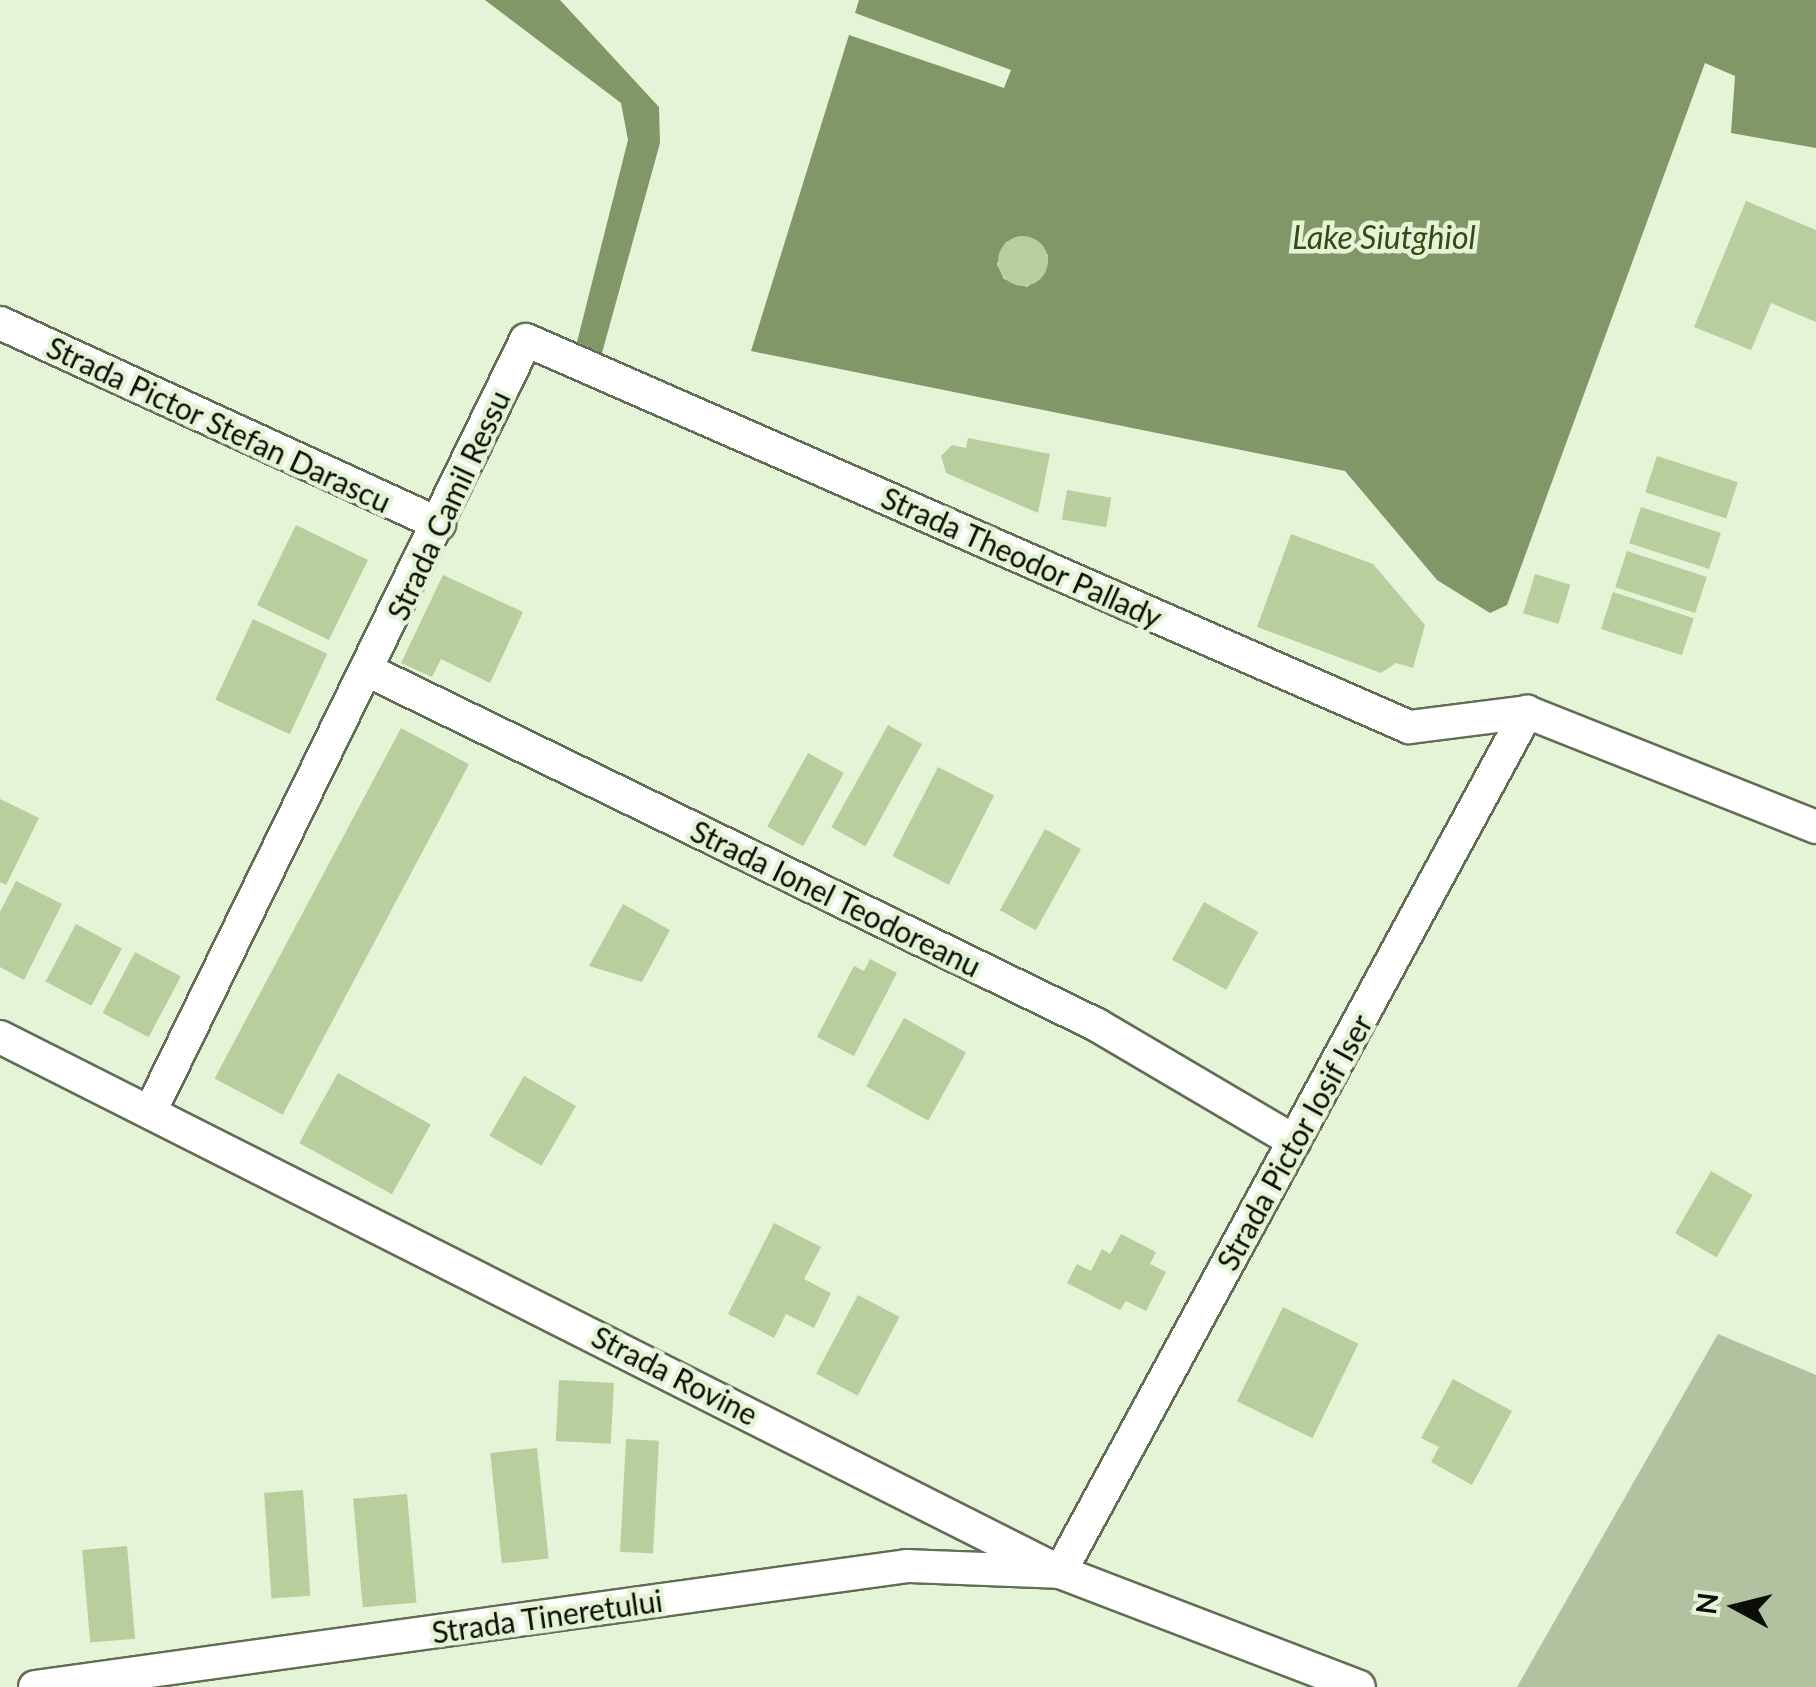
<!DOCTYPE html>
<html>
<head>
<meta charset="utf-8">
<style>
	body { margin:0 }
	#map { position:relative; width:1816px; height:1687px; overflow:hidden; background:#e5f3d6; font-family:Lato,sans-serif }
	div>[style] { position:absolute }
	.green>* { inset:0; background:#b2c1a0 }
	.water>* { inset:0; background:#829767 }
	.building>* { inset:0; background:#b8cf9d; transform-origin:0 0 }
	.round { border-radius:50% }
	.roads { filter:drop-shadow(2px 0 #616d54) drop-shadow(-2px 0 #616d54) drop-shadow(0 2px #616d54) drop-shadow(0 -2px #616d54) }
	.street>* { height:32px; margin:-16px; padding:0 16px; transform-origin:16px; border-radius:16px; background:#fff }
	span { translate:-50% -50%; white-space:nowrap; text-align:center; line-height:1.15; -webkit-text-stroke:9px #e5f3d6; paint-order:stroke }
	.street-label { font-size:30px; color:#0a0e06 }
	.water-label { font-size:32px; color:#364a14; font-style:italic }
	.north { position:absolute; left:1686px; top:1557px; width:100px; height:100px; -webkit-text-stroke:8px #e5f3d6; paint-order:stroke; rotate:277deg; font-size:28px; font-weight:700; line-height:40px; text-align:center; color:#0a0e06 }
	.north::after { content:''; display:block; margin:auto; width:35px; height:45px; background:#0a0e06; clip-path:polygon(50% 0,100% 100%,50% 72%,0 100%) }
</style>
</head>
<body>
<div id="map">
	<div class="green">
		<i style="clip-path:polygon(1718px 1334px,1816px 1375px,1816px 1687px,1517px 1687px)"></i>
	</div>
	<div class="water">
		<i style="clip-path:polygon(485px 0,560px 0,659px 107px,660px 143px,602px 353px,577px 342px,628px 140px,621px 103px)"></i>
		<i style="clip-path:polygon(evenodd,859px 0,1816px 0,1816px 148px,1731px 133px,1735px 76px,1705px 63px,1507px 605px,1490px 613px,1437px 580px,1345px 471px,751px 351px,849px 35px,1004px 88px,1011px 70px,855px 13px,859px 0,1022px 236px,1048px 255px,1045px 272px,1027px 287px,1004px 279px,997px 264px,1006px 242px,1022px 236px)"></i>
	</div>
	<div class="building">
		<i style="clip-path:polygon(1746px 201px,1816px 230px,1816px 322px,1771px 303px,1751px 350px,1694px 327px)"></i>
		<i class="round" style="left:998px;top:236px;width:50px;height:50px"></i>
		<i style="clip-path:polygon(968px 438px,1050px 454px,1038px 513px,946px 473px,941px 456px,952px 445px,966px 448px)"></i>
		<i style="left:1657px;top:456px;width:85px;height:38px;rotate:18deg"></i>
		<i style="left:1067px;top:490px;width:45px;height:30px;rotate:10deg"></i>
		<i style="left:1641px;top:507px;width:84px;height:38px;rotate:18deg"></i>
		<i style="left:296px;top:525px;width:80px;height:89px;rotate:26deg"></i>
		<i style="clip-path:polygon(1291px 534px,1373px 564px,1425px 625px,1413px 668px,1396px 663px,1381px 673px,1257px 627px)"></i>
		<i style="left:1627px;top:551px;width:84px;height:38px;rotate:18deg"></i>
		<i style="left:1535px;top:574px;width:37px;height:41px;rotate:17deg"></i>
		<i style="clip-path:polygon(443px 575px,523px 612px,490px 683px,441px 659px,432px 677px,401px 663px)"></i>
		<i style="left:1613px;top:592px;width:85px;height:39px;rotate:18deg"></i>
		<i style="left:253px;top:619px;width:82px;height:89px;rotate:25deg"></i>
		<i style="left:888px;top:725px;width:39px;height:117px;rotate:29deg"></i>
		<i style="left:401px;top:728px;width:77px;height:397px;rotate:28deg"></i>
		<i style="left:808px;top:753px;width:41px;height:84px;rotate:29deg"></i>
		<i style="left:938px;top:767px;width:63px;height:100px;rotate:27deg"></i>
		<i style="clip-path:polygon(0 799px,39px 818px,6px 885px,0 882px)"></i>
		<i style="left:1045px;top:829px;width:41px;height:93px;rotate:29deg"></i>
		<i style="clip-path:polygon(16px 881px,62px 904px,24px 980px,0 967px,0 912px)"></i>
		<i style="left:1204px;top:902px;width:62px;height:66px;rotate:29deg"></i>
		<i style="clip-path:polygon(623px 904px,670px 930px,642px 982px,589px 966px)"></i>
		<i style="left:76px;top:924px;width:52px;height:65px;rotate:28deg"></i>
		<i style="left:135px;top:952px;width:52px;height:69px;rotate:28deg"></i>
		<i style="clip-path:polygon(870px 959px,897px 973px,854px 1056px,817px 1037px,854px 966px,864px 971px)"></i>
		<i style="left:904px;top:1018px;width:71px;height:78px;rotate:29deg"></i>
		<i style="left:338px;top:1073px;width:106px;height:80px;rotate:29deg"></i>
		<i style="left:524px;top:1076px;width:60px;height:69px;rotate:30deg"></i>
		<i style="left:1711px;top:1171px;width:48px;height:72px;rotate:30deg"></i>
		<i style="clip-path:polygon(774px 1223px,821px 1247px,804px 1279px,831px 1293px,814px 1328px,786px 1314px,774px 1338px,728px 1314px)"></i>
		<i style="clip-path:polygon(1121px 1234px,1156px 1252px,1150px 1264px,1166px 1272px,1146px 1311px,1126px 1301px,1120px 1310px,1067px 1283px,1077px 1264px,1091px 1271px,1102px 1249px,1110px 1254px)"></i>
		<i style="left:858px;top:1295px;width:47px;height:89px;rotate:28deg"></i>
		<i style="left:1283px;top:1307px;width:84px;height:105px;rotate:26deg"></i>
		<i style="clip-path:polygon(1453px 1379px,1512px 1411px,1472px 1485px,1431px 1462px,1439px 1447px,1421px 1438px)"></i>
		<i style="left:559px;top:1380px;width:55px;height:61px;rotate:3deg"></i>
		<i style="left:626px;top:1439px;width:33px;height:113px;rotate:3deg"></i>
		<i style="left:537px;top:1448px;width:111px;height:47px;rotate:84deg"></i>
		<i style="left:303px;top:1490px;width:106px;height:39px;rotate:86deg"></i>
		<i style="left:407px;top:1494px;width:109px;height:54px;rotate:85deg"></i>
		<i style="left:127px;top:1546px;width:93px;height:45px;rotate:85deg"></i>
	</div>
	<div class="roads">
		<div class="street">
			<i style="left:0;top:323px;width:483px;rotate:24.6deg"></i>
			<i style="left:369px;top:671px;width:810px;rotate:25.93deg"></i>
			<i style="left:1097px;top:1025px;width:229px;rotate:30.5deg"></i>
			<i style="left:1527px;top:712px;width:311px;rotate:21.7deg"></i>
			<i style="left:0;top:1037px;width:1187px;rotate:26.78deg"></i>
			<i style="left:1060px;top:1572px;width:320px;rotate:21deg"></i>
			<i style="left:152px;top:1108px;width:854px;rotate:-64.03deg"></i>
			<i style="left:526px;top:340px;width:964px;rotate:23.67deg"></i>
			<i style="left:1409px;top:727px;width:119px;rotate:-7.2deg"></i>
			<i style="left:35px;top:1687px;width:880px;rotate:-7.9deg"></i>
			<i style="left:907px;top:1566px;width:153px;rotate:2.2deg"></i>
			<i style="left:1060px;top:1572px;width:979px;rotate:-61.5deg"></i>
		</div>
	</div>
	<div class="street-label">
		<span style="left:219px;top:424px;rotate:25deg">Strada Pictor Stefan Darascu</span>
		<span style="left:448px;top:505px;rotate:-65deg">Strada Camil Ressu</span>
		<span style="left:1022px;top:557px;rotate:24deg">Strada Theodor Pallady</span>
		<span style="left:836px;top:898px;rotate:26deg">Strada Ionel Teodoreanu</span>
		<span style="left:1294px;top:1142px;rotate:-61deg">Strada Pictor Iosif Iser</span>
		<span style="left:675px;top:1375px;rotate:27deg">Strada Rovine</span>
		<span style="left:547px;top:1616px;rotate:-8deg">Strada Tineretului</span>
	</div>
	<div class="water-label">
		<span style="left:1384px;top:237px">Lake Siutghiol</span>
	</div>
	<div class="north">N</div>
</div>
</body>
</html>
